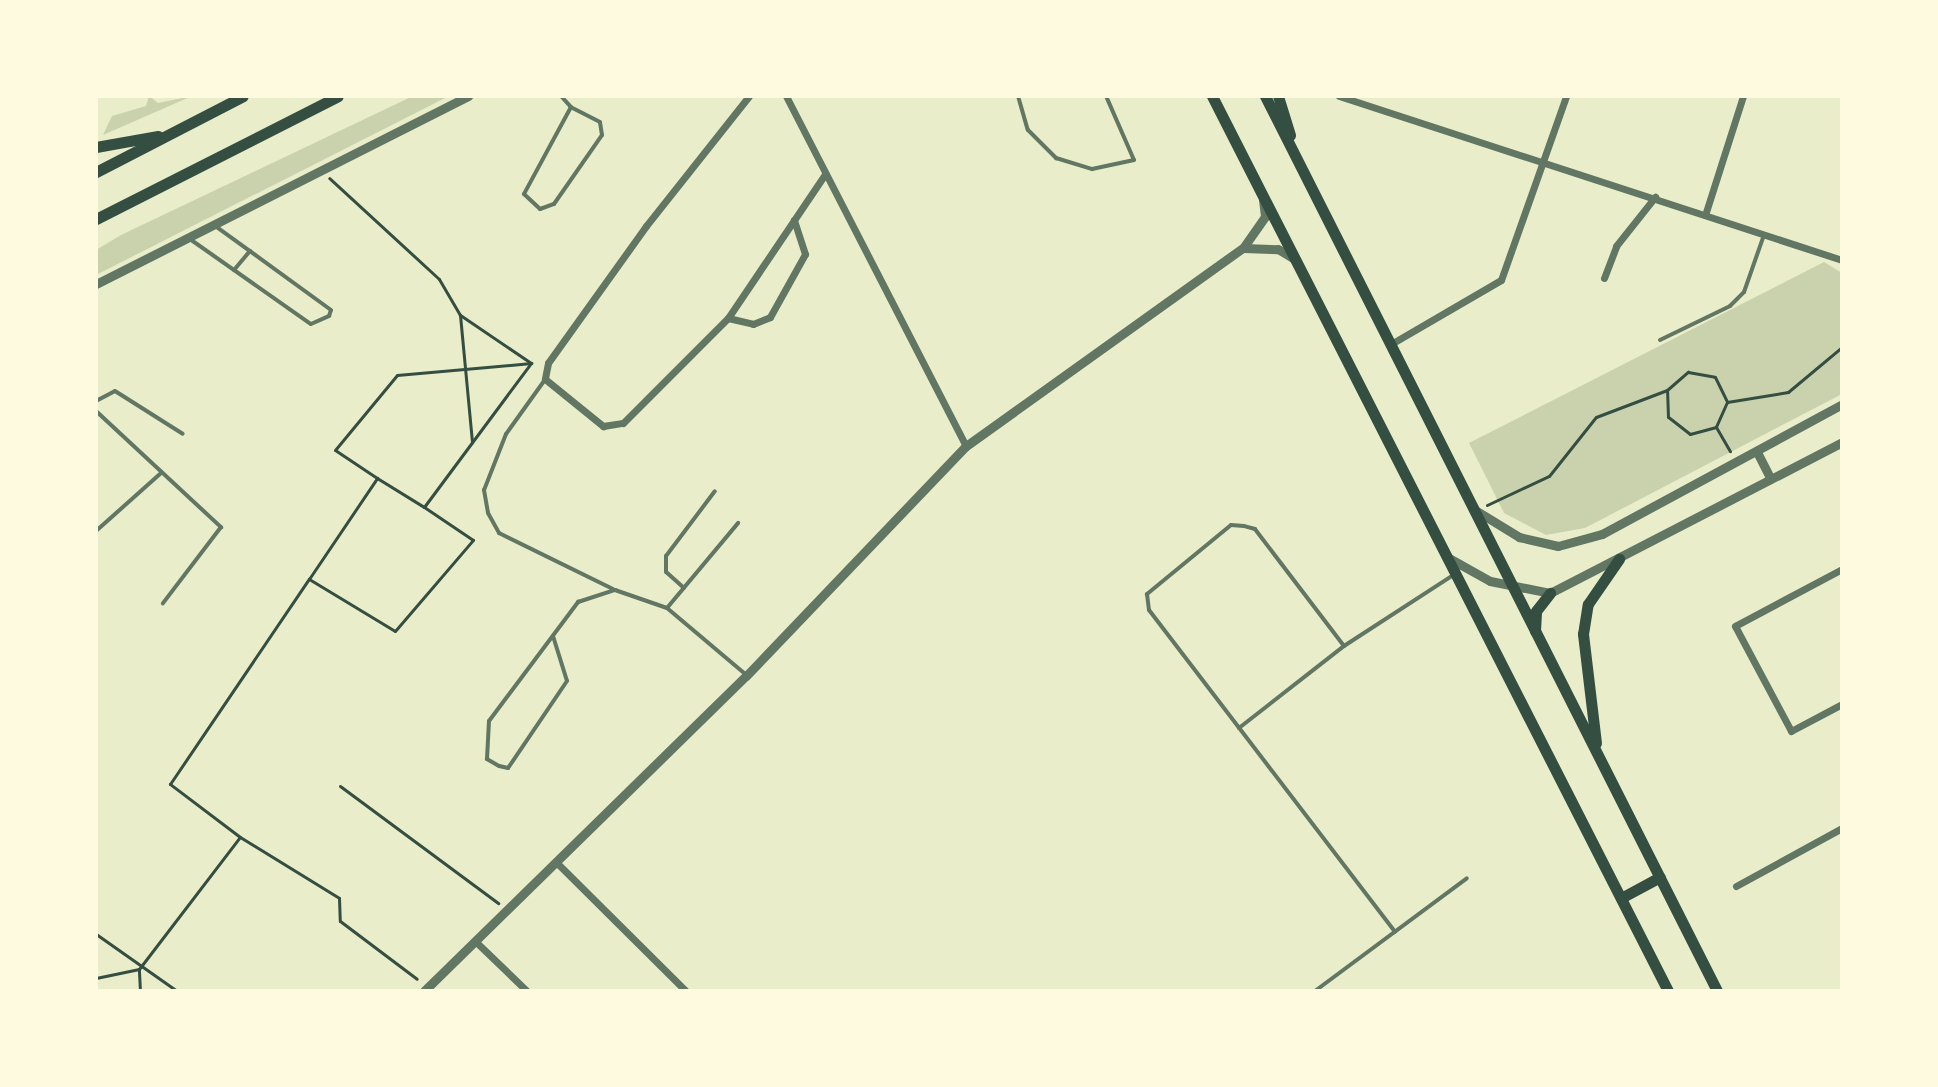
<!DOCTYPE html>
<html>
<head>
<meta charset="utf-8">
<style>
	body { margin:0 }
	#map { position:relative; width:1938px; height:1087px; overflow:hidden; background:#e9edc9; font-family:Lora,serif }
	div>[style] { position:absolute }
	.green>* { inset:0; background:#cad2ad }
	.path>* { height:3px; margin:-1.5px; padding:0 1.5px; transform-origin:1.5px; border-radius:1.5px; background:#344e41 }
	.service>* { height:4px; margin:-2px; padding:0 2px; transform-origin:2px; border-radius:2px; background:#617663 }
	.minor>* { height:7px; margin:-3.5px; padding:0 3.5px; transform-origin:3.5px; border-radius:3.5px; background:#617663 }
	.tertiary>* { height:9px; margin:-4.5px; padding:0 4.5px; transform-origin:4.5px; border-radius:4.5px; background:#617663 }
	.primary>* { height:11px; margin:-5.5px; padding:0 5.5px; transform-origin:5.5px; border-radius:5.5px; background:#344e41 }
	span { translate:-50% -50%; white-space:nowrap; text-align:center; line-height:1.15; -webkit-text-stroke:6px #fefae0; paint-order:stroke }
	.frame { position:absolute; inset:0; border:98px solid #fefae0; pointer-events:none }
</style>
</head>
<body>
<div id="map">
	<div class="green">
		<i style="clip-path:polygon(149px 96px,158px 103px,192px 96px,103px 135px,112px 116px,146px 106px)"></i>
		<i style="clip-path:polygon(413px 96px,449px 96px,96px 275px,96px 250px,121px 235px)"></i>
		<i style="clip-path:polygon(1824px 262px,1842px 273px,1842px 394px,1585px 528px,1546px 535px,1504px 513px,1469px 443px)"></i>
	</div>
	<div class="path">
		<i style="left:460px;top:315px;width:128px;rotate:84.6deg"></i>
		<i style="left:1688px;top:372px;width:27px;rotate:10deg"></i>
		<i style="left:1715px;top:377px;width:28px;rotate:64deg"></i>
		<i style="left:1727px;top:402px;width:27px;rotate:114deg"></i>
		<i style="left:1716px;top:427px;width:27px;rotate:165deg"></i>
		<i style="left:1690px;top:434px;width:28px;rotate:-142deg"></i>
		<i style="left:1668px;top:417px;width:27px;rotate:-92deg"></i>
		<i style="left:1667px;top:390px;width:28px;rotate:-41deg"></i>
		<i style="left:1727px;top:402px;width:62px;rotate:-9.3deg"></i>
		<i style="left:1788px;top:392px;width:70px;rotate:-39.8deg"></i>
		<i style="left:1716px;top:427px;width:28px;rotate:60deg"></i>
		<i style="left:377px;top:478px;width:55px;rotate:31.7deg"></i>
		<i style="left:1487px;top:505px;width:68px;rotate:-25.1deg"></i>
		<i style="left:1549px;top:476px;width:75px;rotate:-51.5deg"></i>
		<i style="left:1596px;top:417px;width:76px;rotate:-20.8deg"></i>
		<i style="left:309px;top:579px;width:122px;rotate:-56deg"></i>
		<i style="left:377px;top:478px;width:50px;rotate:-146.3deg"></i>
		<i style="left:335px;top:450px;width:97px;rotate:-50.4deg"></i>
		<i style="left:397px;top:375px;width:135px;rotate:-5.1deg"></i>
		<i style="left:340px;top:786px;width:197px;rotate:36.5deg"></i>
		<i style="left:240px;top:837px;width:116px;rotate:31.6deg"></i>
		<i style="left:339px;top:898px;width:23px;rotate:88deg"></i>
		<i style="left:340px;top:921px;width:96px;rotate:37deg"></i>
		<i style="left:96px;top:934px;width:99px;rotate:35.1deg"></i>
		<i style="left:96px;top:978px;width:44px;rotate:-11.8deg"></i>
		<i style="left:140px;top:991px;width:22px;rotate:-93deg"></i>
		<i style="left:139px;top:969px;width:166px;rotate:-52.6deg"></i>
		<i style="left:240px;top:837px;width:88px;rotate:-142.9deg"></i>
		<i style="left:170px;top:784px;width:248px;rotate:-55.9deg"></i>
		<i style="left:309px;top:579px;width:100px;rotate:31.2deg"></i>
		<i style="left:395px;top:631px;width:120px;rotate:-49.4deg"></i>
		<i style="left:473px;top:540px;width:59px;rotate:-146deg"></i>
		<i style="left:424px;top:507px;width:179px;rotate:-53.4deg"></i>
		<i style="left:531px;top:363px;width:86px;rotate:-145.9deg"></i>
		<i style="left:460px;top:315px;width:42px;rotate:-120.3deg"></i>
		<i style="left:439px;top:279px;width:149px;rotate:-137.4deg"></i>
	</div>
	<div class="service">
		<i style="left:561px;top:96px;width:15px;rotate:48deg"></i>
		<i style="left:571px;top:107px;width:99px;rotate:118.4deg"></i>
		<i style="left:524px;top:194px;width:22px;rotate:43deg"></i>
		<i style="left:540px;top:209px;width:15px;rotate:-20deg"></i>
		<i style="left:554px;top:204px;width:84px;rotate:-55.2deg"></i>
		<i style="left:602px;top:135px;width:13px;rotate:-99deg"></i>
		<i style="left:600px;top:122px;width:33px;rotate:-153deg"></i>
		<i style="left:1018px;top:96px;width:35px;rotate:74deg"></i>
		<i style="left:1028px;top:130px;width:40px;rotate:45deg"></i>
		<i style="left:1056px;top:158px;width:38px;rotate:17deg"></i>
		<i style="left:1092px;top:169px;width:43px;rotate:-12.1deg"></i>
		<i style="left:1134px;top:160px;width:70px;rotate:-113.6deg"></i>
		<i style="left:187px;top:237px;width:151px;rotate:35.1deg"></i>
		<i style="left:311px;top:324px;width:20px;rotate:-24deg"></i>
		<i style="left:329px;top:316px;width:6px;rotate:-72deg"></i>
		<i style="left:331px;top:310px;width:145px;rotate:-144deg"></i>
		<i style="left:234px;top:270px;width:25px;rotate:-50deg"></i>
		<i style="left:1660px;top:340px;width:78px;rotate:-25.9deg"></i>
		<i style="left:1730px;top:306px;width:20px;rotate:-45deg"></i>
		<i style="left:1744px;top:292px;width:60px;rotate:-70.7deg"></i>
		<i style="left:544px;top:381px;width:65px;rotate:125.6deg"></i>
		<i style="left:506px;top:434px;width:60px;rotate:111.4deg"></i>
		<i style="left:484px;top:490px;width:23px;rotate:80deg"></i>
		<i style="left:488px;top:513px;width:23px;rotate:61deg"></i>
		<i style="left:499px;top:533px;width:127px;rotate:26.2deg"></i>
		<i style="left:96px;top:401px;width:21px;rotate:-28deg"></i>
		<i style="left:115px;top:391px;width:80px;rotate:32.3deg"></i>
		<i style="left:96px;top:411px;width:171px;rotate:42.9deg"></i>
		<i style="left:221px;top:527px;width:96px;rotate:127.3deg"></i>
		<i style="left:96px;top:531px;width:86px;rotate:-41.7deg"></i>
		<i style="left:684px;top:588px;width:24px;rotate:-138deg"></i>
		<i style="left:666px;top:572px;width:16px;rotate:-90deg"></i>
		<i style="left:666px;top:556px;width:81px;rotate:-53deg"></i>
		<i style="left:667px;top:608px;width:111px;rotate:-50.1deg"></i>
		<i style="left:553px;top:636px;width:47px;rotate:72.7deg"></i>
		<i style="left:567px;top:681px;width:105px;rotate:124.1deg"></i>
		<i style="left:508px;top:768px;width:9px;rotate:-167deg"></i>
		<i style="left:499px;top:766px;width:14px;rotate:-150deg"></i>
		<i style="left:487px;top:759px;width:38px;rotate:-87deg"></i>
		<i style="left:489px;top:721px;width:149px;rotate:-53.2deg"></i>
		<i style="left:578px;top:602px;width:39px;rotate:-18deg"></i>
		<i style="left:615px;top:590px;width:55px;rotate:19.1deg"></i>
		<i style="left:667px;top:608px;width:102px;rotate:40.2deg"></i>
		<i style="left:1344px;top:646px;width:147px;rotate:-127.3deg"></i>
		<i style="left:1255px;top:529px;width:11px;rotate:-165deg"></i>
		<i style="left:1244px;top:526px;width:13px;rotate:-176deg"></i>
		<i style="left:1231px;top:525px;width:109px;rotate:140.6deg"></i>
		<i style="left:1147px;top:594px;width:16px;rotate:83deg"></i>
		<i style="left:1149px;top:610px;width:405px;rotate:52.6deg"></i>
		<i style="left:1239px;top:728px;width:133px;rotate:-38deg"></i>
		<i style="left:1344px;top:646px;width:132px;rotate:-33deg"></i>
		<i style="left:1315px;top:991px;width:189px;rotate:-36.6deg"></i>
	</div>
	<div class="minor">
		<i style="left:749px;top:96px;width:166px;rotate:128.4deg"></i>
		<i style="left:646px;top:226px;width:168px;rotate:125.6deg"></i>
		<i style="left:548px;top:363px;width:16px;rotate:101deg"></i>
		<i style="left:545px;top:379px;width:75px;rotate:39deg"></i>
		<i style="left:603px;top:426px;width:20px;rotate:-9deg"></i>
		<i style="left:623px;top:423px;width:148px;rotate:-45deg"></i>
		<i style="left:728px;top:318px;width:174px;rotate:-56deg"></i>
		<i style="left:786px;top:96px;width:394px;rotate:62.8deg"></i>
		<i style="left:1339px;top:96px;width:529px;rotate:18.06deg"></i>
		<i style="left:1706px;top:212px;width:122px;rotate:-72.3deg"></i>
		<i style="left:1604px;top:278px;width:34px;rotate:-69deg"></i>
		<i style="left:1616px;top:246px;width:63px;rotate:-51.5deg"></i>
		<i style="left:728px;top:318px;width:26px;rotate:13deg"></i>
		<i style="left:753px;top:324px;width:18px;rotate:-22deg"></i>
		<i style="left:770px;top:317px;width:72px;rotate:-60.9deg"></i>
		<i style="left:805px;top:254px;width:36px;rotate:-108deg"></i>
		<i style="left:1391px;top:344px;width:127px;rotate:-30.2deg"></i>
		<i style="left:1501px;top:280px;width:195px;rotate:-70.5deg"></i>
		<i style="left:1842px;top:569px;width:121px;rotate:152deg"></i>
		<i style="left:1735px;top:626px;width:119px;rotate:61.9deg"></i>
		<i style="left:1791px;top:731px;width:58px;rotate:-27.9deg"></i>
		<i style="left:556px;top:862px;width:183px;rotate:44.8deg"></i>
		<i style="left:1736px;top:886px;width:121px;rotate:-28.7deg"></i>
		<i style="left:475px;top:941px;width:72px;rotate:43.9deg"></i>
	</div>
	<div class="tertiary">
		<i style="left:1243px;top:248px;width:35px;rotate:2deg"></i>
		<i style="left:1278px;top:249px;width:21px;rotate:31deg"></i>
		<i style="left:96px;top:284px;width:417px;rotate:-26.8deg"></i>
		<i style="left:1757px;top:452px;width:30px;rotate:63deg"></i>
		<i style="left:1475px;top:510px;width:52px;rotate:31.5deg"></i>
		<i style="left:1519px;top:537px;width:40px;rotate:13deg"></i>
		<i style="left:1558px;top:546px;width:46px;rotate:-15.3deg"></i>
		<i style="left:1602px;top:534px;width:273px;rotate:-28.4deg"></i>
		<i style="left:1447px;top:557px;width:49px;rotate:29.2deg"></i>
		<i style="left:1490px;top:581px;width:61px;rotate:11.3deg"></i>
		<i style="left:1550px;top:593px;width:329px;rotate:-27.3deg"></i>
		<i style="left:424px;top:991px;width:450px;rotate:-44.4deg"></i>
		<i style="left:746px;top:676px;width:318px;rotate:-46.3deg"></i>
		<i style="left:966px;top:446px;width:340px;rotate:-35.6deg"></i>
		<i style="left:1243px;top:248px;width:39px;rotate:-55deg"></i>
		<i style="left:1265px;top:216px;width:16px;rotate:-97deg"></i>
	</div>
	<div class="primary">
		<i style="left:1212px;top:96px;width:1004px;rotate:63deg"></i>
		<i style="left:1265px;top:96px;width:1003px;rotate:63.2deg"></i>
		<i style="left:1278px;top:96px;width:41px;rotate:72.9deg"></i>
		<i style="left:96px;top:147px;width:63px;rotate:-10.1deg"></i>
		<i style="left:96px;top:172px;width:165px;rotate:-27.3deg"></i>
		<i style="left:96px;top:219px;width:271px;rotate:-26.9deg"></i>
		<i style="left:1535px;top:631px;width:20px;rotate:-87deg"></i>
		<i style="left:1536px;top:611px;width:23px;rotate:-52deg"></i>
		<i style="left:1596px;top:743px;width:110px;rotate:-96.8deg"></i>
		<i style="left:1583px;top:634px;width:30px;rotate:-81deg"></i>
		<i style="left:1588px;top:604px;width:55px;rotate:-55.4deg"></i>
		<i style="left:1621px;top:898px;width:44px;rotate:-28.3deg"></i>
	</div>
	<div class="frame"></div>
</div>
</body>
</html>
